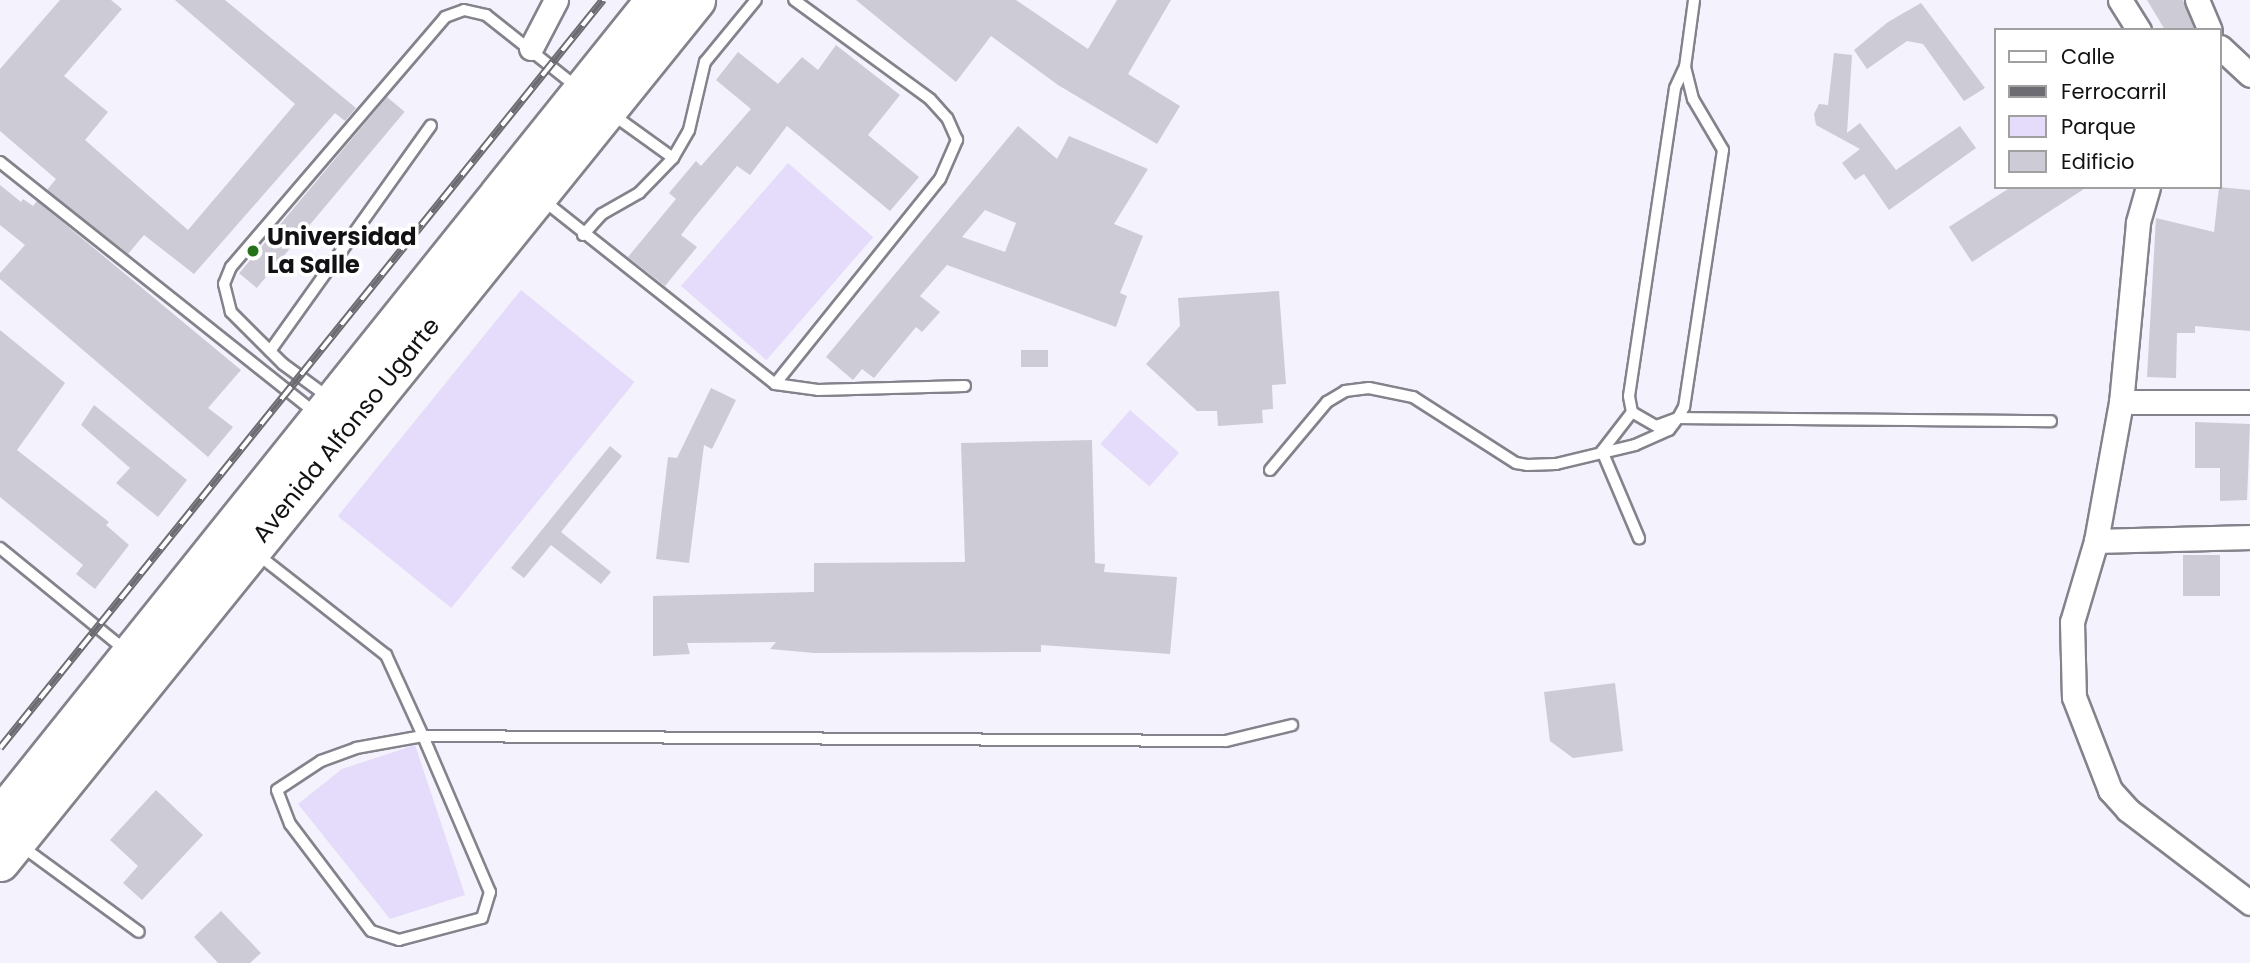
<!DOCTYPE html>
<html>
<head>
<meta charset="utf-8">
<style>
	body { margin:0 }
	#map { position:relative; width:2250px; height:963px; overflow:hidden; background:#f4f2fc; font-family:Poppins,sans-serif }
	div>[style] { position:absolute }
	.green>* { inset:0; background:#e4dcfa; transform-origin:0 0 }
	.building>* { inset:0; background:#cdcbd5; transform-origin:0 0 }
	.roads { filter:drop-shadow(2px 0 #84828b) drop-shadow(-2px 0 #84828b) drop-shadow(0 2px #84828b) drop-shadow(0 -2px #84828b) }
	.service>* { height:10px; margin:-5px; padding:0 5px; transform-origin:5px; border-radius:5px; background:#fff }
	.minor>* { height:23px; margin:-11.5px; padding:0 11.5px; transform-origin:11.5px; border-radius:11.5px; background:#fff }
	.primary>* { height:37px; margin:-18.5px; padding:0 18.5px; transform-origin:18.5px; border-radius:18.5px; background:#fff }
	.rail>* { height:8px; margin-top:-4px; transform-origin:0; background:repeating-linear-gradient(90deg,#fff 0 16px,#6d6c72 0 32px); box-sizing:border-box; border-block:2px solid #6d6c72 }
	.dots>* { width:19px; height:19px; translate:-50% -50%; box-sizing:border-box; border:4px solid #fff; border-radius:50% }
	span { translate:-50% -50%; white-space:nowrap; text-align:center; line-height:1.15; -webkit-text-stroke:7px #fff; paint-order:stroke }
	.poi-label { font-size:24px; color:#121114; font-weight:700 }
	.left { translate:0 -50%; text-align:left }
	.street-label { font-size:24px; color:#121114 }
	.legend { position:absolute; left:1994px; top:28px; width:228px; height:161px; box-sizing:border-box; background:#fff; border:2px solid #a0a0a1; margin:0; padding:9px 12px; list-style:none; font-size:21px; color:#121114 }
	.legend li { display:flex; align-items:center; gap:14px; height:35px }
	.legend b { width:35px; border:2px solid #a0a0a1 }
</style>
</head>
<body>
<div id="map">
	<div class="green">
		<i style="left:788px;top:163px;width:113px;height:163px;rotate:41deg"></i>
		<i style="left:521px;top:290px;width:146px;height:291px;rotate:39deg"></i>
		<i style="left:1130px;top:410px;width:65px;height:45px;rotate:41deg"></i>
		<i style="clip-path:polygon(415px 745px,465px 895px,390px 919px,298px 804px,342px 769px)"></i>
	</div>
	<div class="building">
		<i style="clip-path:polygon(60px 0,111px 0,122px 9px,64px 76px,108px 112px,85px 140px,188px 230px,295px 104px,175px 0,225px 0,356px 108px,345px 121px,335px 113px,194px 274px,144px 235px,128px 254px,47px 190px,56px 179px,0 131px,0 69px)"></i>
		<i style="clip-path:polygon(856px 0,1016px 0,1088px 49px,1117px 0,1171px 0,1128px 74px,1180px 106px,1157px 144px,1058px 85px,991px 36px,956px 82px)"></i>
		<i style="clip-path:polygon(2147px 0,2183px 0,2195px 30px,2165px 30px)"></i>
		<i style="clip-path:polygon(1921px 3px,1985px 88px,1964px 101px,1923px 44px,1907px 41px,1867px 69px,1854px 50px,1888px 22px)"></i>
		<i style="clip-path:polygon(836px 45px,900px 95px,868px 135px,919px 177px,890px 211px,787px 126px,750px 175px,737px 166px,694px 218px,681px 235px,697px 247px,665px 286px,628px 257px,676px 199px,669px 193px,696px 161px,701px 166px,751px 109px,716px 80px,738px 52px,778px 84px,802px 57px,818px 70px)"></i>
		<i style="clip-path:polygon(1834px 53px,1852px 55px,1847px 133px,1860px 123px,1896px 170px,1960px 126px,1976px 148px,1889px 210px,1864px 174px,1855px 180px,1842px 163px,1860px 149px,1816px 125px,1814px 114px,1819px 104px,1828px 105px)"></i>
		<i style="left:387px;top:97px;width:23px;height:230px;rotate:40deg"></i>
		<i style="clip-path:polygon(evenodd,1018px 126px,1057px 159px,1069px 136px,1148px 169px,1114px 224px,1143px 236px,1120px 293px,1127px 296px,1116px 327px,947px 265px,920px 296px,940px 312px,922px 332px,916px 327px,874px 378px,862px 369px,853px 380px,826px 357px,1018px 126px,985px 210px,1016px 223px,1005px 252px,962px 237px,985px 210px)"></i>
		<i style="clip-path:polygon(0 185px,21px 202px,23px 199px,33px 206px,37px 201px,241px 370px,208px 408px,233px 427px,208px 457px,0 279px,0 273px,25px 245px,0 225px)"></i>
		<i style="clip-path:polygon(2011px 187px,2087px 187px,1972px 262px,1949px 227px)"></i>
		<i style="clip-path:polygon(2219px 187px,2250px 190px,2250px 331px,2195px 326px,2195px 333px,2177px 333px,2176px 378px,2147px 377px,2156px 218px,2214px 232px)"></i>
		<i style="clip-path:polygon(1279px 291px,1286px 384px,1272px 385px,1273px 409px,1262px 410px,1263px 423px,1218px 426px,1217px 411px,1197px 411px,1146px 364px,1180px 326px,1178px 298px)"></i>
		<i style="clip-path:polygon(0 330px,65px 383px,17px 450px,109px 522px,106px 525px,129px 545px,95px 589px,76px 574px,83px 565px,0 497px)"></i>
		<i style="left:1021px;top:350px;width:27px;height:17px"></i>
		<i style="clip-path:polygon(711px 388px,736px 400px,712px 449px,704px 445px,689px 563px,656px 559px,668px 457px,677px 458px)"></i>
		<i style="clip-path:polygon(94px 405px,187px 480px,158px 517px,116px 483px,130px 468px,81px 425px)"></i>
		<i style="clip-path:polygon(2195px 422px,2250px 424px,2247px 500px,2220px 501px,2220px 468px,2195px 468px)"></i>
		<i style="clip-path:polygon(1092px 440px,1095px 563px,1105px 564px,1104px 572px,1177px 577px,1170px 654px,1041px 645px,1041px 652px,814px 653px,770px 649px,776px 642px,687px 643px,690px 654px,653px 656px,653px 596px,814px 592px,814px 563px,965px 562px,961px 443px)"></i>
		<i style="clip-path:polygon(610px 446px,622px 456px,561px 532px,611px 572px,601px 584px,551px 545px,524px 578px,511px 568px)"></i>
		<i style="left:2220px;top:555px;width:41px;height:37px;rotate:90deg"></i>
		<i style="clip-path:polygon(1615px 683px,1623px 751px,1573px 758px,1550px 741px,1544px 692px)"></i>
		<i style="clip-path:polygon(156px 790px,203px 835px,142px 900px,123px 883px,138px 866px,110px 840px)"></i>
		<i style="clip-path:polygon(221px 911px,261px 953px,250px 963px,218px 963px,194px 937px)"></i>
	</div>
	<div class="roads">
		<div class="service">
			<i style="left:1685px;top:67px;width:33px;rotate:76deg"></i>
			<i style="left:1693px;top:99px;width:59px;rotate:59.5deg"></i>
			<i style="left:1723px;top:150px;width:260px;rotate:98.6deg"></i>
			<i style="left:1684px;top:407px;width:13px;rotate:119deg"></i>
			<i style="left:1678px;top:418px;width:23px;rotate:160deg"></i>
			<i style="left:1656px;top:426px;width:28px;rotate:-150deg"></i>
			<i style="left:1632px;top:412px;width:16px;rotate:-101deg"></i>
			<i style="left:1629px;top:396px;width:311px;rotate:-81.5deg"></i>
			<i style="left:1675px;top:88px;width:23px;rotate:-65deg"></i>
			<i style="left:1685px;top:67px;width:68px;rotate:-82.3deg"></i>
			<i style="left:612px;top:114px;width:75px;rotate:35.8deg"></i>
			<i style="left:0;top:162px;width:403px;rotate:38.5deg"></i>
			<i style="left:543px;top:200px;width:296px;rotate:38.4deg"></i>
			<i style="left:775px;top:384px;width:43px;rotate:7.9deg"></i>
			<i style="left:818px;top:390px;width:147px;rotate:-1.6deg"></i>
			<i style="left:583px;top:235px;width:28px;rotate:-48deg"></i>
			<i style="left:602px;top:214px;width:43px;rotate:-29.6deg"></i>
			<i style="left:639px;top:193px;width:49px;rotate:-45.8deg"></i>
			<i style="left:673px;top:158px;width:32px;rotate:-60deg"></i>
			<i style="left:689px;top:130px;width:70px;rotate:-76.8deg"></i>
			<i style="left:705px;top:62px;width:80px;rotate:-50.6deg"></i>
			<i style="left:270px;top:351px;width:277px;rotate:-54.5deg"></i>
			<i style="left:775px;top:384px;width:263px;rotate:-51.2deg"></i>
			<i style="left:940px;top:179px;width:43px;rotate:-66.4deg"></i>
			<i style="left:957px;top:140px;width:24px;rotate:-114deg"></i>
			<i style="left:947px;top:118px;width:25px;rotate:-132deg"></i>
			<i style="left:930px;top:99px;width:168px;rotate:-143.9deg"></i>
			<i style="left:328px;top:397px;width:56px;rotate:-143.7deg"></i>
			<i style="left:283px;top:364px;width:74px;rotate:-135deg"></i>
			<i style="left:231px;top:312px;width:29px;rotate:-104deg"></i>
			<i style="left:224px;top:284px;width:18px;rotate:-68deg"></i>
			<i style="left:231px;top:267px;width:329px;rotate:-49.4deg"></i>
			<i style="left:445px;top:17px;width:20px;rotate:-20deg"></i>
			<i style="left:464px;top:10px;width:23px;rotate:13deg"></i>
			<i style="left:486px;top:15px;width:116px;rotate:38.4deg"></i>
			<i style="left:1602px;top:451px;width:95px;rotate:67deg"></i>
			<i style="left:1602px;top:451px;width:49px;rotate:-52.4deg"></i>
			<i style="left:1270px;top:470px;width:89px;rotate:-50deg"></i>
			<i style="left:1327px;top:402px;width:21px;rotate:-31deg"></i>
			<i style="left:1345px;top:391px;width:24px;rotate:-7deg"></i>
			<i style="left:1369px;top:388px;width:45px;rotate:11.6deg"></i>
			<i style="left:1413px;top:397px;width:122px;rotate:32.7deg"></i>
			<i style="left:1516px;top:463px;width:11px;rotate:10deg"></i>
			<i style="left:1527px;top:465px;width:29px;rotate:-2deg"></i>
			<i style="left:1556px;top:464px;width:81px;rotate:-13.5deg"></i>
			<i style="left:1635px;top:445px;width:37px;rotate:-24deg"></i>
			<i style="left:1669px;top:430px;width:15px;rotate:-53deg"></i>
			<i style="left:1678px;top:418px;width:373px;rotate:0.5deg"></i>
			<i style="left:0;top:548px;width:161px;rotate:39.2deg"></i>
			<i style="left:257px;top:554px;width:164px;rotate:38.1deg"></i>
			<i style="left:386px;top:655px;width:89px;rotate:65.4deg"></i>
			<i style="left:423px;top:736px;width:170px;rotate:66.8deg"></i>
			<i style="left:490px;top:892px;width:27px;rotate:107deg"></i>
			<i style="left:482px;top:918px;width:86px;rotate:165.2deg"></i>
			<i style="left:399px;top:940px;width:29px;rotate:-162deg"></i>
			<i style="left:371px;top:931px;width:134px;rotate:-127.1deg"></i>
			<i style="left:290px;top:824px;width:36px;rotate:-111deg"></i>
			<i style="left:277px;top:790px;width:53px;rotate:-33.4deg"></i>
			<i style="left:321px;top:761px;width:37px;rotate:-20deg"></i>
			<i style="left:356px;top:748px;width:68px;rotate:-10.2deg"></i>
			<i style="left:423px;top:736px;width:803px;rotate:0.36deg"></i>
			<i style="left:1226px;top:741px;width:68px;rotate:-13.6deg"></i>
			<i style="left:20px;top:845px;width:147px;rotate:36.2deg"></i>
		</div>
		<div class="minor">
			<i style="left:2120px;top:0;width:36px;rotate:58deg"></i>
			<i style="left:2197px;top:0;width:33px;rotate:67deg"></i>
			<i style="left:2220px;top:47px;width:41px;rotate:43deg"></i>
			<i style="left:531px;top:48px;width:54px;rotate:-62.5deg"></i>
			<i style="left:2148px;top:187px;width:37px;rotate:106deg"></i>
			<i style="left:2138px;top:223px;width:180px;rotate:95.4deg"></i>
			<i style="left:2121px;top:402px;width:141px;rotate:100.2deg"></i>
			<i style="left:2096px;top:541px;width:84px;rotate:106.5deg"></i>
			<i style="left:2072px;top:622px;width:75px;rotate:88.5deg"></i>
			<i style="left:2074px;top:697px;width:100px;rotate:68.8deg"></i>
			<i style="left:2110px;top:790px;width:27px;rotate:48deg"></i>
			<i style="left:2128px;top:810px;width:153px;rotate:37.3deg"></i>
			<i style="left:2121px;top:402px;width:129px"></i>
			<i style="left:2096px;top:541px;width:154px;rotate:-1.5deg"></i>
		</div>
		<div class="primary">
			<i style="left:0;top:816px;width:1046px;rotate:-51.29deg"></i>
			<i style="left:0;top:862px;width:1108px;rotate:-51.08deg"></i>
		</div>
	</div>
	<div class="rail">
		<i style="left:0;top:748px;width:961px;rotate:-51.13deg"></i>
	</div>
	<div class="dots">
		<i style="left:253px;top:251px;background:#257218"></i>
	</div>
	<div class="poi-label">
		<span class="left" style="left:267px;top:251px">Universidad<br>La Salle</span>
	</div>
	<div class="street-label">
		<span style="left:346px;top:430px;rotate:-51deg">Avenida Alfonso Ugarte</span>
	</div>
	<ul class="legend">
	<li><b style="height:9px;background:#fff"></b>Calle</li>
	<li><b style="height:9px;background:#6d6c72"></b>Ferrocarril</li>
	<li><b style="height:19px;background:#e4dcfa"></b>Parque</li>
	<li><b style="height:19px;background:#cdcbd5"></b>Edificio</li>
	</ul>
</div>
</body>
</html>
